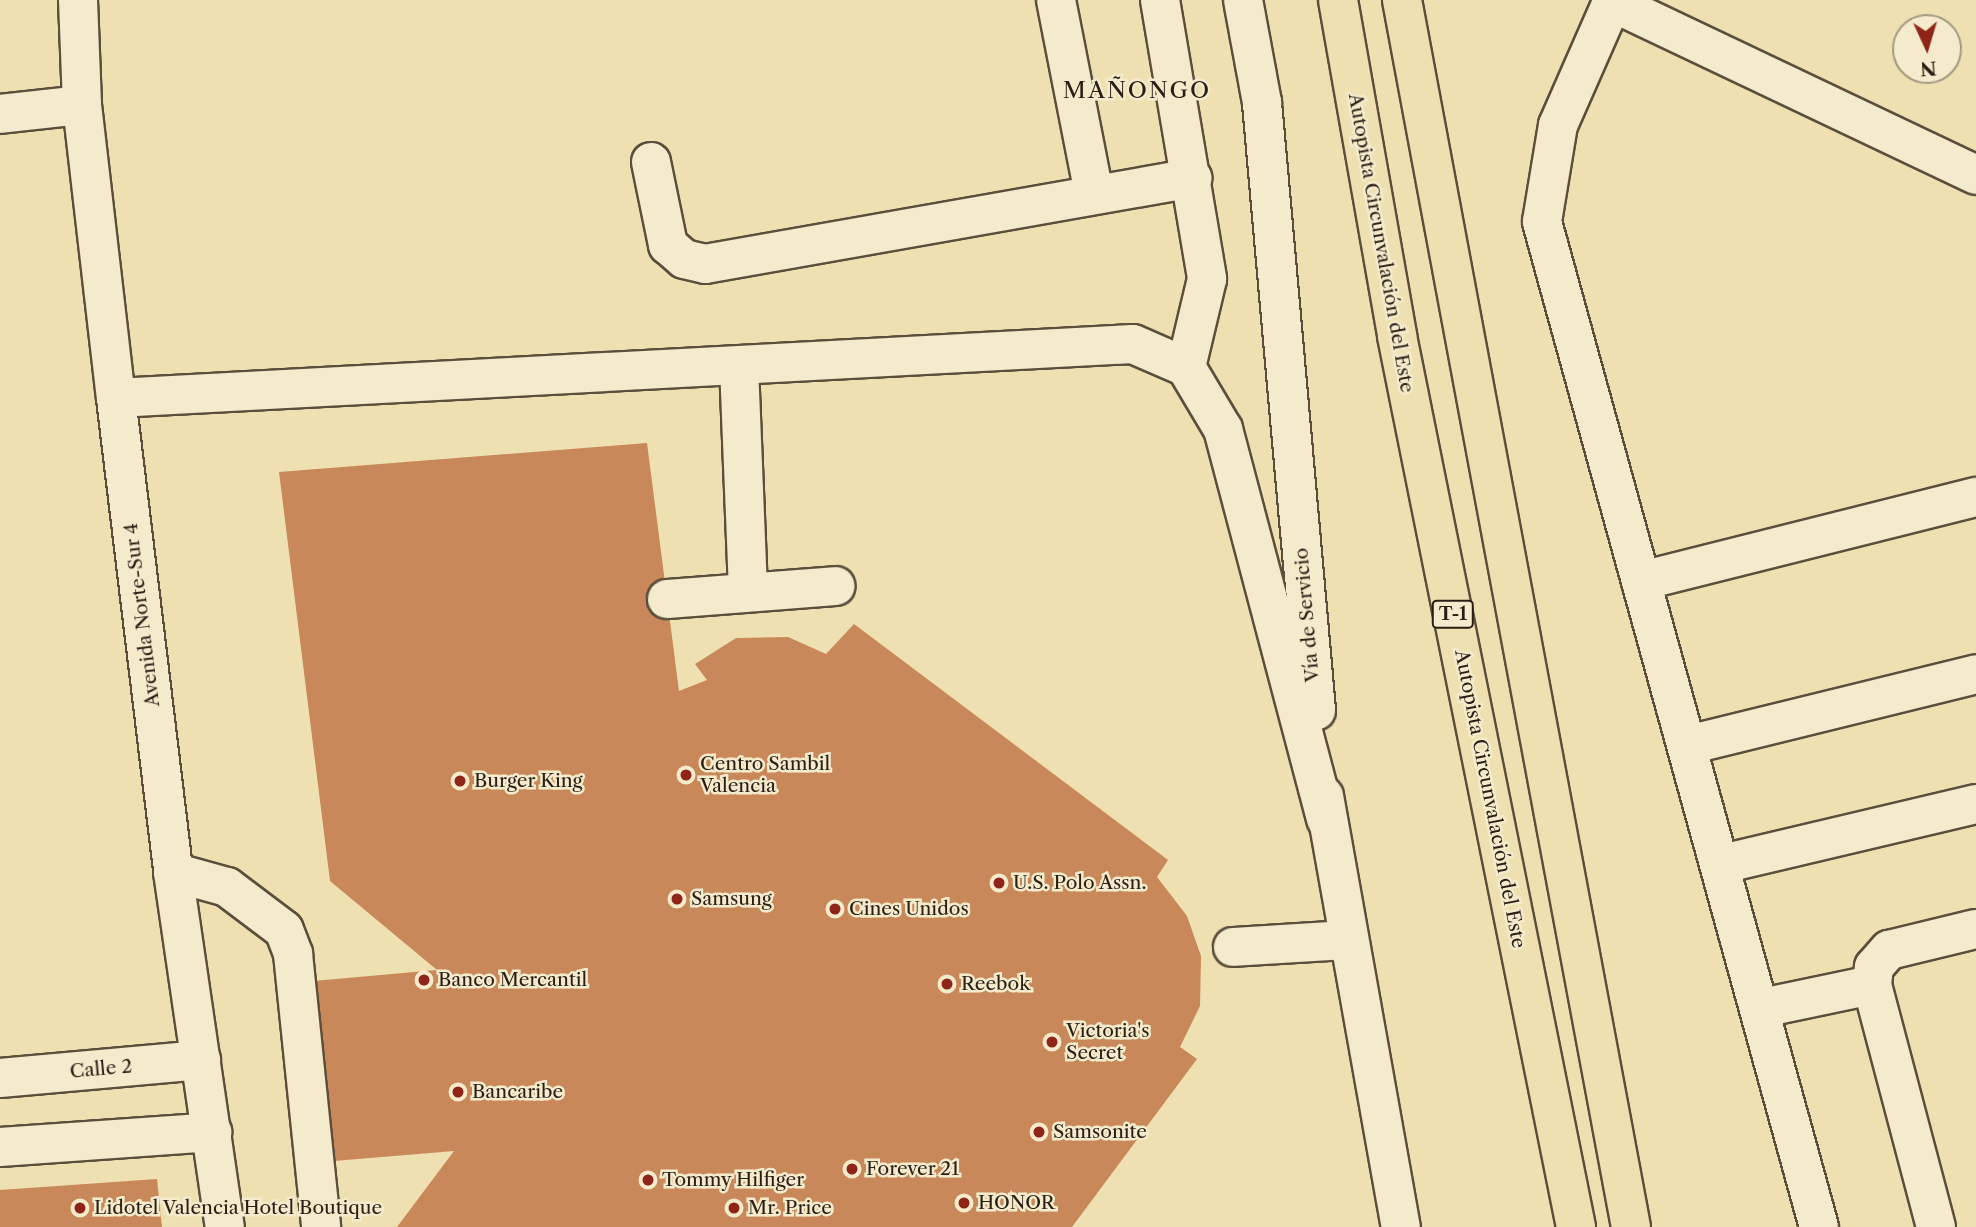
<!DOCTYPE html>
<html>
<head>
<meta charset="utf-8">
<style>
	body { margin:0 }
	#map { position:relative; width:1976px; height:1227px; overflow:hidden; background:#eee0b1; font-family:"Libre Caslon Text",serif }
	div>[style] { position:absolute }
	.building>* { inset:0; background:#c88859 }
	.roads { filter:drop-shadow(2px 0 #5b4e3c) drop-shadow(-2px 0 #5b4e3c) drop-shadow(0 2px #5b4e3c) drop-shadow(0 -2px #5b4e3c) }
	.minor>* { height:38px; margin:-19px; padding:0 19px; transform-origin:19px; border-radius:19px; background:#f4ebcc }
	.highway>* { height:38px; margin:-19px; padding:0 19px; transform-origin:19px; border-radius:19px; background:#eee0b1 }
	.dots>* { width:19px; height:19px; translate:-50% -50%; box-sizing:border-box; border:4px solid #f4ebcc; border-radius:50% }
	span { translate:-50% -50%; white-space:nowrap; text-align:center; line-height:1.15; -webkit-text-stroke:5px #f4ebcc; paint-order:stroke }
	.shield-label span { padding:2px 5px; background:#f4ebcc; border:2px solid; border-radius:5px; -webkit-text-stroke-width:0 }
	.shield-label { font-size:18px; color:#2a1e15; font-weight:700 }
	.street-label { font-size:19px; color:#2a1e15 }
	.poi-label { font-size:19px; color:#2a1e15 }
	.left { translate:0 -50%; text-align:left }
	.quarter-label { font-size:23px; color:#2a1e15; letter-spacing:2px }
	.north { position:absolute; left:1892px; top:14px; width:70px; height:70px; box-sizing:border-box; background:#f4ebcc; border:2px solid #a39983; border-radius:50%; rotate:176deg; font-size:19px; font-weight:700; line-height:28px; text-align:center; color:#2a1e15 }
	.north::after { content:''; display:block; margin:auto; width:24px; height:32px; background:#8f2418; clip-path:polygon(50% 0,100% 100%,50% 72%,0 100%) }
</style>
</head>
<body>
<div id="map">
	<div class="building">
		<i style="clip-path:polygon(647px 443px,679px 691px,707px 680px,695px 664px,736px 638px,788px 637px,826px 654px,854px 624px,1168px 860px,1157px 877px,1187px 916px,1201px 956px,1200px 1006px,1180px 1047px,1197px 1059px,1072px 1227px,397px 1227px,454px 1151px,322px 1162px,302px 982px,437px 970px,330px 881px,279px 472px)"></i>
		<i style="clip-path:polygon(157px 1179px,162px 1227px,0 1227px,0 1190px)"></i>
	</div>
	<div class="roads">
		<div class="minor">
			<i style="left:78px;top:0;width:105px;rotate:87.8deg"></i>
			<i style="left:82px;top:105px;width:295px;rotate:83.4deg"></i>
			<i style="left:116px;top:398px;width:477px;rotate:83.1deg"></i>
			<i style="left:173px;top:872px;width:359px;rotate:81.7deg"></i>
			<i style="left:1056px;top:0;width:197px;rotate:78.9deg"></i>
			<i style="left:1160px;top:0;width:283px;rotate:80.4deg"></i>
			<i style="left:1207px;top:279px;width:90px;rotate:103.4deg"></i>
			<i style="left:1243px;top:0;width:105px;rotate:79.5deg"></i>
			<i style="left:1262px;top:103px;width:610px;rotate:84.92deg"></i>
			<i style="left:1613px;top:0;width:137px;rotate:113.7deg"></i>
			<i style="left:1558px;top:125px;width:98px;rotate:99.4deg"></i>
			<i style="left:1542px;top:222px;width:1042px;rotate:74.59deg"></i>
			<i style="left:1612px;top:2px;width:403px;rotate:25.4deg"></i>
			<i style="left:0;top:114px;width:82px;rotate:-6.3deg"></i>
			<i style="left:651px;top:162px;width:85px;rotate:78.4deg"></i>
			<i style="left:668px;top:245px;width:21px;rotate:41deg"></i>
			<i style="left:684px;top:259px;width:22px;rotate:13deg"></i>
			<i style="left:705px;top:264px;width:495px;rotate:-10deg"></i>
			<i style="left:739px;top:366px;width:226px;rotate:87.7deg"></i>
			<i style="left:116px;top:398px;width:1018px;rotate:-3.04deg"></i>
			<i style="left:1133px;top:344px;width:58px;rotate:23.5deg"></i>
			<i style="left:1186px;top:367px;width:72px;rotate:59.2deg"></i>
			<i style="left:1223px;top:429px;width:404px;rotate:75.2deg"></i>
			<i style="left:1641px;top:581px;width:345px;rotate:-14.1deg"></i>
			<i style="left:667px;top:599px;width:169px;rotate:-4.4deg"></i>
			<i style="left:1688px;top:745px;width:297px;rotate:-13.8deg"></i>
			<i style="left:1324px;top:796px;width:438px;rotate:79.9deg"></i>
			<i style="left:1722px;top:864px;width:261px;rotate:-13.3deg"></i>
			<i style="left:173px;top:872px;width:56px;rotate:15.5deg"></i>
			<i style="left:227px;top:887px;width:71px;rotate:37deg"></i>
			<i style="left:284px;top:930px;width:26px;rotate:69deg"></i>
			<i style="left:293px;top:954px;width:274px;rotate:84.1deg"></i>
			<i style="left:1233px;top:947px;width:115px;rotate:-3.5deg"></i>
			<i style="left:1762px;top:1008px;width:112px;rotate:-11.8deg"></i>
			<i style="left:0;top:1078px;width:202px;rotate:-5.1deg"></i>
			<i style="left:0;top:1147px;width:213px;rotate:-4deg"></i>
			<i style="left:1936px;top:1227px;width:250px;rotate:-104.8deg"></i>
			<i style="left:1872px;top:985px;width:18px;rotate:-84deg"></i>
			<i style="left:1874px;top:967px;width:23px;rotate:-49deg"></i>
			<i style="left:1889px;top:950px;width:89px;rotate:-13.6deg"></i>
		</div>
		<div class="highway">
			<i style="left:1338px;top:0;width:341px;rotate:80deg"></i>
			<i style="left:1397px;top:336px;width:909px;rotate:78.64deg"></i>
			<i style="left:1402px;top:0;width:1248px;rotate:79.43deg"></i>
		</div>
	</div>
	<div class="dots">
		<i style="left:686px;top:775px;background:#8f2418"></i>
		<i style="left:460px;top:781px;background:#8f2418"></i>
		<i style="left:999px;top:883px;background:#8f2418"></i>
		<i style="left:677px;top:899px;background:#8f2418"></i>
		<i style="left:835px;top:909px;background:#8f2418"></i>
		<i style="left:424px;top:980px;background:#8f2418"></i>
		<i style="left:947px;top:984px;background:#8f2418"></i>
		<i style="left:1052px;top:1042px;background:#8f2418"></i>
		<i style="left:458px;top:1092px;background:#8f2418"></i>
		<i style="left:1039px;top:1132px;background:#8f2418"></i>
		<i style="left:852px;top:1169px;background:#8f2418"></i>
		<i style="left:648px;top:1180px;background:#8f2418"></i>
		<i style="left:964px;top:1203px;background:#8f2418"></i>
		<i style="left:80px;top:1208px;background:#8f2418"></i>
		<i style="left:734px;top:1208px;background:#8f2418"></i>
	</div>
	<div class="shield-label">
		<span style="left:1453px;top:614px">T-1</span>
	</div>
	<div class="street-label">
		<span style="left:1381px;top:243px;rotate:80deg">Autopista Circunvalación del Este</span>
		<span style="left:142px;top:615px;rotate:-97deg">Avenida Norte-Sur 4</span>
		<span style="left:1307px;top:615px;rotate:-95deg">Vía de Servicio</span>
		<span style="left:1490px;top:799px;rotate:79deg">Autopista Circunvalación del Este</span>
		<span style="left:101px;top:1069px;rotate:-5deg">Calle 2</span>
	</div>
	<div class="poi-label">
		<span class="left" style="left:700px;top:775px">Centro Sambil<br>Valencia</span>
		<span class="left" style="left:474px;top:781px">Burger King</span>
		<span class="left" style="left:1013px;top:883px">U.S. Polo Assn.</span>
		<span class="left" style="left:691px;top:899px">Samsung</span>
		<span class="left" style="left:849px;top:909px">Cines Unidos</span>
		<span class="left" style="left:438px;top:980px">Banco Mercantil</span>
		<span class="left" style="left:961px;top:984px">Reebok</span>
		<span class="left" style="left:1066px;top:1042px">Victoria's<br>Secret</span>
		<span class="left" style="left:472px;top:1092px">Bancaribe</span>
		<span class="left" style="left:1053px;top:1132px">Samsonite</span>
		<span class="left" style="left:866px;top:1169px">Forever 21</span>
		<span class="left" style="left:662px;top:1180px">Tommy Hilfiger</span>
		<span class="left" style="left:978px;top:1203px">HONOR</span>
		<span class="left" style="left:94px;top:1208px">Lidotel Valencia Hotel Boutique</span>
		<span class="left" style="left:748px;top:1208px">Mr. Price</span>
	</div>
	<div class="quarter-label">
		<span style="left:1137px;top:90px">MAÑONGO</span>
	</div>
	<div class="north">N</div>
</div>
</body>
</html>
